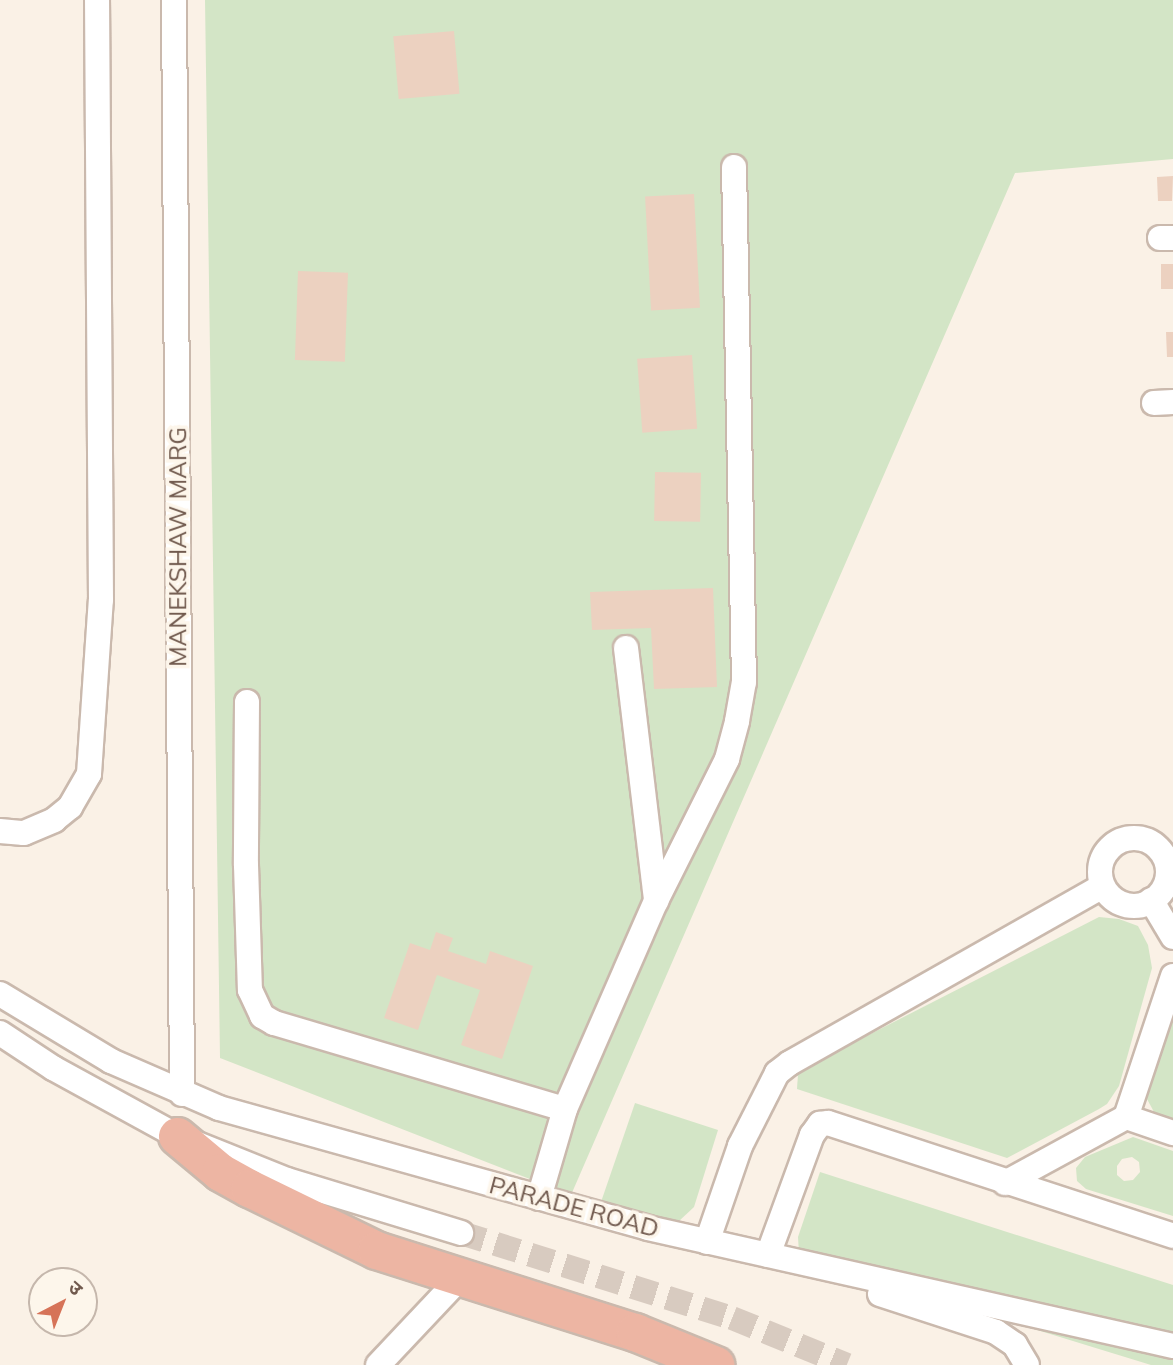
<!DOCTYPE html>
<html>
<head>
<meta charset="utf-8">
<style>
	body { margin:0 }
	#map { position:relative; width:1173px; height:1365px; overflow:hidden; background:#faf1e6; font-family:Mulish,"Noto Sans Devanagari",sans-serif }
	div>[style] { position:absolute }
	.green>* { inset:0; background:#d3e5c6 }
	.building>* { inset:0; background:#ecd1c0; transform-origin:0 0 }
	.minor-tunnel>* { height:24px; margin-top:-12px; transform-origin:0; background:repeating-linear-gradient(90deg,#d8cbc0 0 24px,transparent 0 36px) }
	.roads { filter:drop-shadow(2px 0 #cab9ad) drop-shadow(-2px 0 #cab9ad) drop-shadow(0 2px #cab9ad) drop-shadow(0 -2px #cab9ad) }
	.minor>* { height:24px; margin:-12px; padding:0 12px; transform-origin:12px; border-radius:12px; background:#fff }
	.minor>.ring { margin:-12px; padding:0; box-sizing:content-box; background:none; border:24px solid #fff; border-radius:50% }
	.highway>* { height:37px; margin:-18.5px; padding:0 18.5px; transform-origin:18.5px; border-radius:18.5px; background:#edb5a3 }
	span { translate:-50% -50%; white-space:nowrap; text-align:center; line-height:1.15; -webkit-text-stroke:7px #fdf6eb; paint-order:stroke }
	.street-label { font-size:24px; color:#70594d }
	.north { position:absolute; left:28px; top:1267px; width:70px; height:70px; box-sizing:border-box; background:#fdf6eb; border:2px solid #c5b7ac; border-radius:50%; rotate:42deg; font-size:19px; font-weight:700; line-height:28px; text-align:center; color:#70594d }
	.north::after { content:''; display:block; margin:auto; width:24px; height:32px; background:#d67358; clip-path:polygon(50% 0,100% 100%,50% 72%,0 100%) }
</style>
</head>
<body>
<div id="map">
	<div class="green">
		<i style="clip-path:polygon(205px 0,1173px 0,1173px 159px,1015px 173px,571px 1195px,220px 1058px)"></i>
		<i style="clip-path:polygon(1099px 917px,1119px 919px,1138px 926px,1148px 945px,1152px 968px,1119px 1086px,1107px 1104px,1099px 1109px,1007px 1158px,797px 1089px,798px 1074px,802px 1069px)"></i>
		<i style="clip-path:polygon(1173px 1009px,1173px 1119px,1154px 1112px,1147px 1099px)"></i>
		<i style="clip-path:polygon(635px 1103px,718px 1130px,694px 1207px,678px 1222px,601px 1202px)"></i>
		<i style="clip-path:polygon(evenodd,1133px 1137px,1173px 1151px,1173px 1216px,1086px 1189px,1077px 1181px,1076px 1168px,1085px 1157px,1133px 1137px,1132px 1157px,1139px 1162px,1140px 1172px,1133px 1180px,1124px 1181px,1117px 1175px,1117px 1166px,1122px 1159px,1132px 1157px)"></i>
		<i style="clip-path:polygon(820px 1172px,1173px 1285px,1173px 1365px,1151px 1365px,810px 1260px,799px 1253px,798px 1237px)"></i>
	</div>
	<div class="building">
		<i style="left:454px;top:31px;width:63px;height:61px;rotate:85deg"></i>
		<i style="clip-path:polygon(1173px 176px,1172px 201px,1158px 201px,1157px 177px)"></i>
		<i style="left:694px;top:194px;width:114px;height:49px;rotate:87deg"></i>
		<i style="left:1173px;top:264px;width:25px;height:12px;rotate:90deg"></i>
		<i style="left:298px;top:271px;width:50px;height:89px;rotate:2deg"></i>
		<i style="clip-path:polygon(1166px 332px,1173px 332px,1173px 357px,1167px 357px)"></i>
		<i style="left:692px;top:355px;width:74px;height:55px;rotate:86deg"></i>
		<i style="left:655px;top:472px;width:46px;height:49px;rotate:1deg"></i>
		<i style="clip-path:polygon(713px 588px,717px 687px,654px 689px,651px 628px,592px 630px,590px 592px)"></i>
		<i style="clip-path:polygon(436px 932px,453px 938px,448px 951px,486px 964px,490px 951px,533px 966px,502px 1059px,461px 1045px,480px 990px,437px 975px,418px 1030px,384px 1018px,410px 943px,430px 950px)"></i>
	</div>
	<div class="minor-tunnel">
		<i style="left:461px;top:1233px;width:284px;rotate:17.4deg"></i>
		<i style="left:732px;top:1318px;width:124px;rotate:22.2deg"></i>
	</div>
	<div class="roads">
		<div class="minor">
			<i style="left:174px;top:0;width:1094px;rotate:89.58deg"></i>
			<i style="left:1160px;top:238px;width:13px"></i>
			<i style="left:1154px;top:403px;width:19px;rotate:-3deg"></i>
			<i style="left:626px;top:648px;width:255px;rotate:83.2deg"></i>
			<i style="left:247px;top:702px;width:163px;rotate:90.4deg"></i>
			<i style="left:246px;top:865px;width:125px;rotate:88.2deg"></i>
			<i style="left:250px;top:990px;width:29px;rotate:65deg"></i>
			<i style="left:262px;top:1016px;width:14px;rotate:30deg"></i>
			<i style="left:274px;top:1023px;width:303px;rotate:16.5deg"></i>
			<i style="left:0;top:831px;width:24px;rotate:5deg"></i>
			<i style="left:24px;top:833px;width:33px;rotate:-23deg"></i>
			<i style="left:54px;top:820px;width:21px;rotate:-39deg"></i>
			<i style="left:70px;top:807px;width:38px;rotate:-60deg"></i>
			<i style="left:89px;top:774px;width:174px;rotate:-86.1deg"></i>
			<i style="left:101px;top:600px;width:600px;rotate:-90.38deg"></i>
			<i class="ring" style="left:1100px;top:838px;width:44px;height:44px"></i>
			<i style="left:1151px;top:900px;width:43px;rotate:59.3deg"></i>
			<i style="left:1173px;top:976px;width:149px;rotate:108.4deg"></i>
			<i style="left:1126px;top:1117px;width:50px;rotate:18.8deg"></i>
			<i style="left:0;top:994px;width:130px;rotate:31.1deg"></i>
			<i style="left:111px;top:1061px;width:118px;rotate:23.5deg"></i>
			<i style="left:219px;top:1108px;width:445px;rotate:15.6deg"></i>
			<i style="left:648px;top:1228px;width:538px;rotate:12.67deg"></i>
			<i style="left:0;top:1033px;width:64px;rotate:33.4deg"></i>
			<i style="left:53px;top:1068px;width:141px;rotate:28.7deg"></i>
			<i style="left:177px;top:1136px;width:118px;rotate:21.8deg"></i>
			<i style="left:287px;top:1180px;width:182px;rotate:16.9deg"></i>
			<i style="left:1005px;top:1183px;width:138px;rotate:-28.6deg"></i>
			<i style="left:539px;top:1198px;width:93px;rotate:-73.7deg"></i>
			<i style="left:565px;top:1109px;width:227px;rotate:-66.4deg"></i>
			<i style="left:656px;top:901px;width:159px;rotate:-63.4deg"></i>
			<i style="left:727px;top:759px;width:39px;rotate:-75deg"></i>
			<i style="left:737px;top:721px;width:40px;rotate:-80deg"></i>
			<i style="left:744px;top:682px;width:515px;rotate:-91.11deg"></i>
			<i style="left:707px;top:1242px;width:102px;rotate:-71deg"></i>
			<i style="left:740px;top:1146px;width:82px;rotate:-63.1deg"></i>
			<i style="left:777px;top:1073px;width:16px;rotate:-38deg"></i>
			<i style="left:790px;top:1063px;width:357px;rotate:-29.5deg"></i>
			<i style="left:768px;top:1255px;width:128px;rotate:-69.9deg"></i>
			<i style="left:812px;top:1135px;width:14px;rotate:-54deg"></i>
			<i style="left:820px;top:1124px;width:8px;rotate:-7deg"></i>
			<i style="left:828px;top:1123px;width:363px;rotate:18.1deg"></i>
			<i style="left:880px;top:1294px;width:122px;rotate:18.1deg"></i>
			<i style="left:996px;top:1332px;width:23px;rotate:34deg"></i>
			<i style="left:1015px;top:1345px;width:23px;rotate:59deg"></i>
			<i style="left:378px;top:1365px;width:120px;rotate:-46.7deg"></i>
		</div>
		<div class="highway">
			<i style="left:177px;top:1136px;width:56px;rotate:39.9deg"></i>
			<i style="left:220px;top:1172px;width:33px;rotate:29deg"></i>
			<i style="left:249px;top:1188px;width:141px;rotate:26deg"></i>
			<i style="left:376px;top:1250px;width:272px;rotate:17.6deg"></i>
			<i style="left:635px;top:1332px;width:87px;rotate:22.2deg"></i>
		</div>
	</div>
	<div class="street-label">
		<span style="left:178px;top:547px;rotate:-90deg">MANEKSHAW MARG</span>
		<span style="left:574px;top:1207px;rotate:15deg">PARADE ROAD</span>
	</div>
	<div class="north">उ</div>
</div>
</body>
</html>
